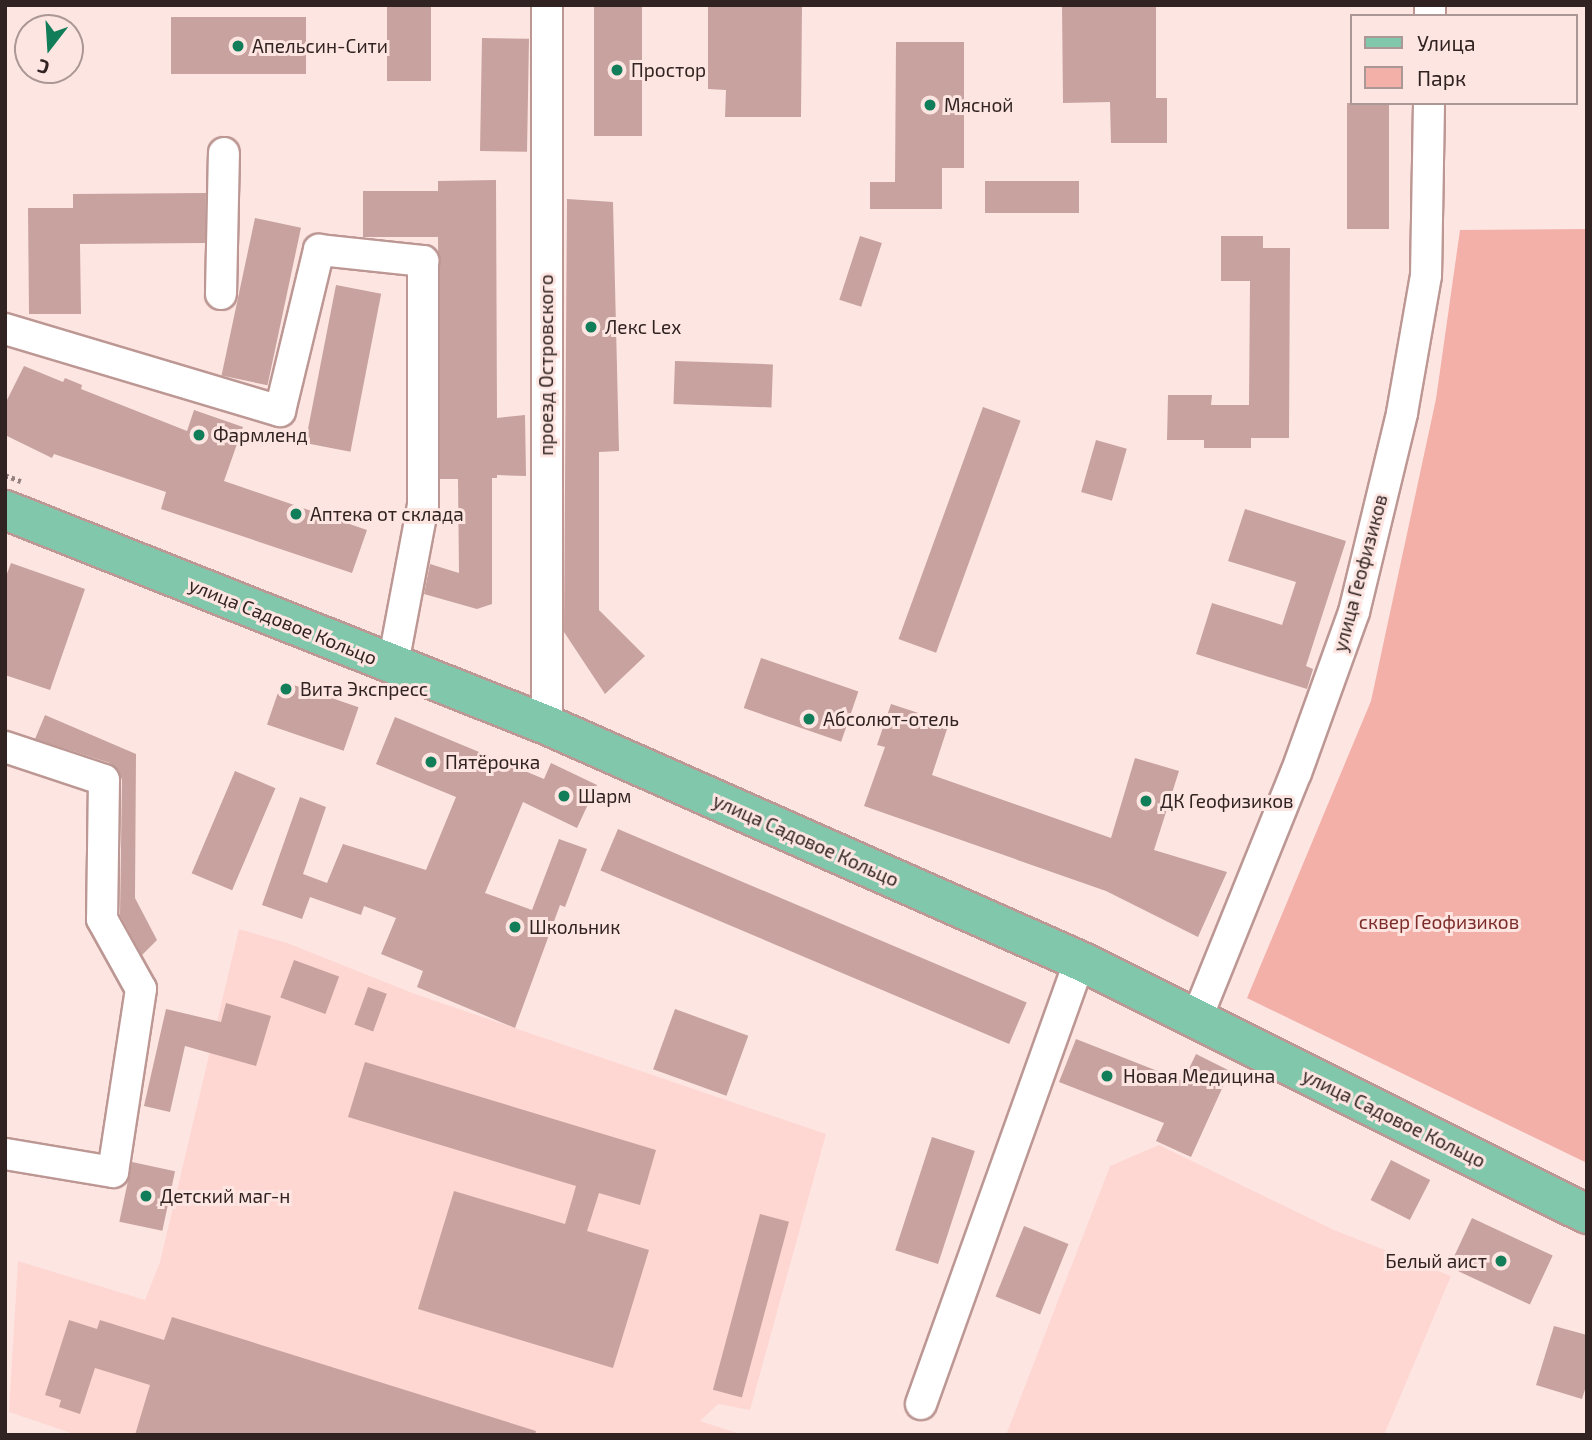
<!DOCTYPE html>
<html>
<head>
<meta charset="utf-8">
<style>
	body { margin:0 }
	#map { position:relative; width:1592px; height:1440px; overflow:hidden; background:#fde5e2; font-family:"Exo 2",sans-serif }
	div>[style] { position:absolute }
	.built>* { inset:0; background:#fed7d3 }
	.green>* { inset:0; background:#f3b0a8 }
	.building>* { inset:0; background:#c7a29e; transform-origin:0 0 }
	.path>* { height:4.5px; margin-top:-2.25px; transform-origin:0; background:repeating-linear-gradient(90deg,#958280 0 3.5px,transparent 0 7px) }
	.roads { filter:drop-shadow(2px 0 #bc9793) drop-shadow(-2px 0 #bc9793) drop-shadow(0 2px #bc9793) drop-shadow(0 -2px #bc9793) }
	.minor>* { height:30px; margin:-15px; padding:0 15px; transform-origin:15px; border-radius:15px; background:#fff }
	.major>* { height:38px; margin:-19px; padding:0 19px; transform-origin:19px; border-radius:19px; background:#80c7ac }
	.dots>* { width:19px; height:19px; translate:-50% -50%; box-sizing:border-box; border:4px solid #fde5e2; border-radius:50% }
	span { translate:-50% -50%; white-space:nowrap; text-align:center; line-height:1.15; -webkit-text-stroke:6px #fde5e2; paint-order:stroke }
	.poi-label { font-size:19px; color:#312321 }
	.left { translate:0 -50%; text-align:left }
	.right { translate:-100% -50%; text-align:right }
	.street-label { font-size:19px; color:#312321 }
	.park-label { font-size:19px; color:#7c2c28 }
	.frame { position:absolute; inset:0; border:7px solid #312321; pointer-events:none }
	.legend { position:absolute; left:1350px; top:14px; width:228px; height:91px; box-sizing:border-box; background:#fde5e2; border:2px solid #ab9795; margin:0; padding:9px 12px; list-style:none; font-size:21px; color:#312321 }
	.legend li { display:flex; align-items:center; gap:14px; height:35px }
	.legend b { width:35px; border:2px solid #ab9795 }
	.north { position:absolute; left:14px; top:14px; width:70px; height:70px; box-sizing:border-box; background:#fde5e2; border:2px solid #ab9795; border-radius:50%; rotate:197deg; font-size:19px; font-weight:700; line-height:28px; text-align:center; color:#312321 }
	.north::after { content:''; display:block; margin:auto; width:24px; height:32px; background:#117e59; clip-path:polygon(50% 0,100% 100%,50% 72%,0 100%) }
</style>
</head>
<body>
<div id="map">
	<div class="built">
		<i style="clip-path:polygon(239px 929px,287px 943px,415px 994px,826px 1134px,750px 1410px,718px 1404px,700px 1421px,743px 1435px,77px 1435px,9px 1412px,18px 1261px,145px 1300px,160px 1262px)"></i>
		<i style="clip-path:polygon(1159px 1145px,1334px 1230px,1451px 1276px,1384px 1435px,1006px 1435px,1110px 1166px)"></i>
	</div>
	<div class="green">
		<i style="clip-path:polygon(1587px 229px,1587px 1163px,1247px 998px,1371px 701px,1436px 399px,1460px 230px)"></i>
	</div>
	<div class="building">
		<i style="left:387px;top:5px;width:44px;height:76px"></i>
		<i style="left:594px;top:5px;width:48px;height:131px"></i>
		<i style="clip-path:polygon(708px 5px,802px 5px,801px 117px,725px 117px,726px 90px,708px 89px)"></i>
		<i style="clip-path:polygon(1062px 5px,1156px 5px,1156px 98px,1167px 98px,1167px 143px,1111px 143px,1110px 102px,1063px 103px)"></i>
		<i style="left:171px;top:17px;width:135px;height:57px"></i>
		<i style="left:482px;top:38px;width:47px;height:113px;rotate:1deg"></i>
		<i style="clip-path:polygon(896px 42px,964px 42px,964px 168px,942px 168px,942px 209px,870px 209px,870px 182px,895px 182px)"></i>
		<i style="left:1347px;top:103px;width:42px;height:126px"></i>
		<i style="clip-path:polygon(496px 180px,497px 418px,525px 415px,526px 476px,497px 475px,497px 478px,492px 478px,492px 604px,477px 609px,424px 594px,430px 564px,459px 573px,458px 479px,440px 479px,438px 237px,363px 237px,363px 191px,438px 191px,438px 181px)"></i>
		<i style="left:1079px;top:181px;width:32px;height:94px;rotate:90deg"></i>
		<i style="clip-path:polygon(206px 193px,205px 243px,80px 244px,81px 314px,29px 314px,28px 208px,73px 208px,73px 194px)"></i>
		<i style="clip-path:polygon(567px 199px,613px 202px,619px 451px,599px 452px,599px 610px,645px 656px,605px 694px,564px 632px)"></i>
		<i style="left:255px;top:218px;width:47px;height:161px;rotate:12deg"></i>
		<i style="left:860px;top:236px;width:23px;height:67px;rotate:18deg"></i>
		<i style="clip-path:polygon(1221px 236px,1263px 236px,1263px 248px,1290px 248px,1289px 438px,1251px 438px,1251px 448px,1204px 448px,1204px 440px,1167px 440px,1168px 395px,1212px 395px,1211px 405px,1249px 405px,1250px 281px,1221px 281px)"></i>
		<i style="left:336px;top:285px;width:46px;height:161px;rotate:11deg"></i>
		<i style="left:675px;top:361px;width:98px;height:43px;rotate:2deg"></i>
		<i style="clip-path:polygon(24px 366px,63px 382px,65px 378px,82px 385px,81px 389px,187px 431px,194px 410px,243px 427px,224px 481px,367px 530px,352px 573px,161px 509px,166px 492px,54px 454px,52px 458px,5px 435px,5px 404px)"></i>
		<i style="left:983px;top:407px;width:40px;height:247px;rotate:20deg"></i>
		<i style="left:1096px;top:440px;width:32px;height:54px;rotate:16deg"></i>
		<i style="clip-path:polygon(1245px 509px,1346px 541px,1306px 666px,1313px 669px,1307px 689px,1196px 654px,1212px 603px,1282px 625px,1296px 582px,1228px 561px)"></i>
		<i style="clip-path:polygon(11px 563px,85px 589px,50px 690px,5px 675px,5px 579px)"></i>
		<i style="left:761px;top:658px;width:103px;height:53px;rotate:19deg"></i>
		<i style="left:282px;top:681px;width:81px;height:46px;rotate:19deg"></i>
		<i style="clip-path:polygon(891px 704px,949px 723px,932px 775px,1111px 838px,1135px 758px,1179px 771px,1154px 850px,1227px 872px,1198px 937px,1106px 891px,864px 806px,885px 747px,877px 745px)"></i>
		<i style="clip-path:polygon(45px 715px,136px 754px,135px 898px,157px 940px,142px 955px,120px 915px,122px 780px,119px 771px,110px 763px,35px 739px)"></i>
		<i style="clip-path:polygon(395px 717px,544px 779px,551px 763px,597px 785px,577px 828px,523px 802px,485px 893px,532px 910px,559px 839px,587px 849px,565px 907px,560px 905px,515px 1028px,417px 987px,423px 971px,381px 954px,396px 918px,364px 906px,361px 915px,310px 897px,302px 919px,262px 905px,300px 797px,326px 807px,303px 874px,327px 883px,343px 844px,426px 870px,456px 797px,376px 764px)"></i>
		<i style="left:235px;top:771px;width:44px;height:111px;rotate:23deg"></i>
		<i style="left:618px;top:829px;width:444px;height:45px;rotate:23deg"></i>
		<i style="left:294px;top:960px;width:48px;height:40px;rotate:20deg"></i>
		<i style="left:368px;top:987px;width:20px;height:40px;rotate:20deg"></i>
		<i style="clip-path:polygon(226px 1003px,271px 1016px,256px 1066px,185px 1046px,170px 1112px,144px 1106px,166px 1009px,221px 1022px)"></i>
		<i style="left:675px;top:1009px;width:78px;height:64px;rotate:20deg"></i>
		<i style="clip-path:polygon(1076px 1039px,1183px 1081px,1196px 1054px,1230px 1071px,1191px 1157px,1156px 1141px,1164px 1123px,1059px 1082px)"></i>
		<i style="clip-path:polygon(365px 1062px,656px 1150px,640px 1205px,599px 1193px,587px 1231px,649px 1250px,613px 1368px,418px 1309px,454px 1191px,565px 1224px,576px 1186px,348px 1117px)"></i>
		<i style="left:932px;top:1137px;width:45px;height:119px;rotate:18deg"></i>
		<i style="left:1391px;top:1160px;width:44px;height:45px;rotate:27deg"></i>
		<i style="left:132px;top:1162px;width:44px;height:61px;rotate:12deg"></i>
		<i style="left:760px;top:1214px;width:30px;height:182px;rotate:15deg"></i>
		<i style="left:1472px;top:1218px;width:89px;height:54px;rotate:25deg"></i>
		<i style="left:1024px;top:1226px;width:48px;height:76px;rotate:22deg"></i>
		<i style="clip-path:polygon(172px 1317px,536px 1431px,535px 1435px,135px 1435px,150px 1385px,95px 1368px,80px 1414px,59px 1407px,61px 1400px,45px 1395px,69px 1320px,97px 1329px,100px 1320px,164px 1340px)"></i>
		<i style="clip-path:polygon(1554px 1326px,1587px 1335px,1587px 1383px,1582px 1399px,1536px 1385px)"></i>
	</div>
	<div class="path">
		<i style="left:5px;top:475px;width:17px;rotate:21deg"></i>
	</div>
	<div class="roads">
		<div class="minor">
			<i style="left:1430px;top:16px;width:11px;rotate:-90deg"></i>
			<i style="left:221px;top:294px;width:141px;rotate:-88.8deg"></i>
			<i style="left:5px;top:329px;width:287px;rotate:16.6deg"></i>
			<i style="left:280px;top:411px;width:166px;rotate:-76.4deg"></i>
			<i style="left:319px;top:250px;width:105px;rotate:6deg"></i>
			<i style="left:423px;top:261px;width:244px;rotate:90deg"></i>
			<i style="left:423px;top:505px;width:162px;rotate:100.7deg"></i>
			<i style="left:547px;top:725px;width:720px;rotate:-90deg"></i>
			<i style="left:5px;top:747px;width:104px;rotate:18.4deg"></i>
			<i style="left:104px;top:780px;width:139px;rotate:90.8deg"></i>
			<i style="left:102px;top:919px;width:80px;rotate:60.9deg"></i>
			<i style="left:141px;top:989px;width:185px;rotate:98.7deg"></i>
			<i style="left:113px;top:1172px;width:109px;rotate:-170.5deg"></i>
			<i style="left:1196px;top:1020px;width:266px;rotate:-68deg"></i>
			<i style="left:1296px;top:773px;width:171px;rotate:-70.2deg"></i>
			<i style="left:1354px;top:612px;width:205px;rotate:-76.4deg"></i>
			<i style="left:1402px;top:413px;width:139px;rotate:-80.1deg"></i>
			<i style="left:1426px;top:276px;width:173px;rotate:-89deg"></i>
			<i style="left:921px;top:1404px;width:471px;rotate:-70.3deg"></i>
		</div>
		<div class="major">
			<i style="left:5px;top:510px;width:583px;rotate:21.64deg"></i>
			<i style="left:547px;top:725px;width:583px;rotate:23.88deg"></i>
			<i style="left:1080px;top:961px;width:567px;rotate:26.52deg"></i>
		</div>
	</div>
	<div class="dots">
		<i style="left:238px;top:46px;background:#117e59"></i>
		<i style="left:617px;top:70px;background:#117e59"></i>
		<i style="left:930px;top:105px;background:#117e59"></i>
		<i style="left:591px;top:327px;background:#117e59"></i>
		<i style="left:199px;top:435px;background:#117e59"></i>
		<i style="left:296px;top:514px;background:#117e59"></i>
		<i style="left:286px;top:689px;background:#117e59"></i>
		<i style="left:809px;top:719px;background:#117e59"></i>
		<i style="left:431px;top:762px;background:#117e59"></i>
		<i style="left:564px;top:796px;background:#117e59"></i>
		<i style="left:1146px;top:801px;background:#117e59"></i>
		<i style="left:515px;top:927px;background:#117e59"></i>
		<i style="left:1107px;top:1076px;background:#117e59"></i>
		<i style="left:146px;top:1196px;background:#117e59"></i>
		<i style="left:1501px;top:1261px;background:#117e59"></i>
	</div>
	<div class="poi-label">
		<span class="left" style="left:252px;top:46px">Апельсин-Сити</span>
		<span class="left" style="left:631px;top:70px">Простор</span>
		<span class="left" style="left:944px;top:105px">Мясной</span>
		<span class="left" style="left:605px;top:327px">Лекс Lex</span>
		<span class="left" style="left:213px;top:435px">Фармленд</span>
		<span class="left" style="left:310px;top:514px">Аптека от склада</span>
		<span class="left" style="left:300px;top:689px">Вита Экспресс</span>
		<span class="left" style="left:823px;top:719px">Абсолют-отель</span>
		<span class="left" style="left:445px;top:762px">Пятёрочка</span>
		<span class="left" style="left:578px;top:796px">Шарм</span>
		<span class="left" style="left:1160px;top:801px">ДК Геофизиков</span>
		<span class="left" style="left:529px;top:927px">Школьник</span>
		<span class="left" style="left:1123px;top:1076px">Новая Медицина</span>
		<span class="left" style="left:160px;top:1196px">Детский маг-н</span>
		<span class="right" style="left:1487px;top:1261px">Белый аист</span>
	</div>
	<div class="street-label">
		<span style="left:546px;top:365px;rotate:-90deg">проезд Островского</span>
		<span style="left:1360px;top:573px;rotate:-75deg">улица Геофизиков</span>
		<span style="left:283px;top:621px;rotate:22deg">улица Садовое Кольцо</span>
		<span style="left:806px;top:840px;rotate:24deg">улица Садовое Кольцо</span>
		<span style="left:1394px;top:1118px;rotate:26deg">улица Садовое Кольцо</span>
	</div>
	<div class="park-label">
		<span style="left:1439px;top:922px">cквер Геофизиков</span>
	</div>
	<div class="frame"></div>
	<ul class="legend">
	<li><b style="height:9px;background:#80c7ac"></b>Улица</li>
	<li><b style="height:19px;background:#f3b0a8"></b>Парк</li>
	</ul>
	<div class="north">С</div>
</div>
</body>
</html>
